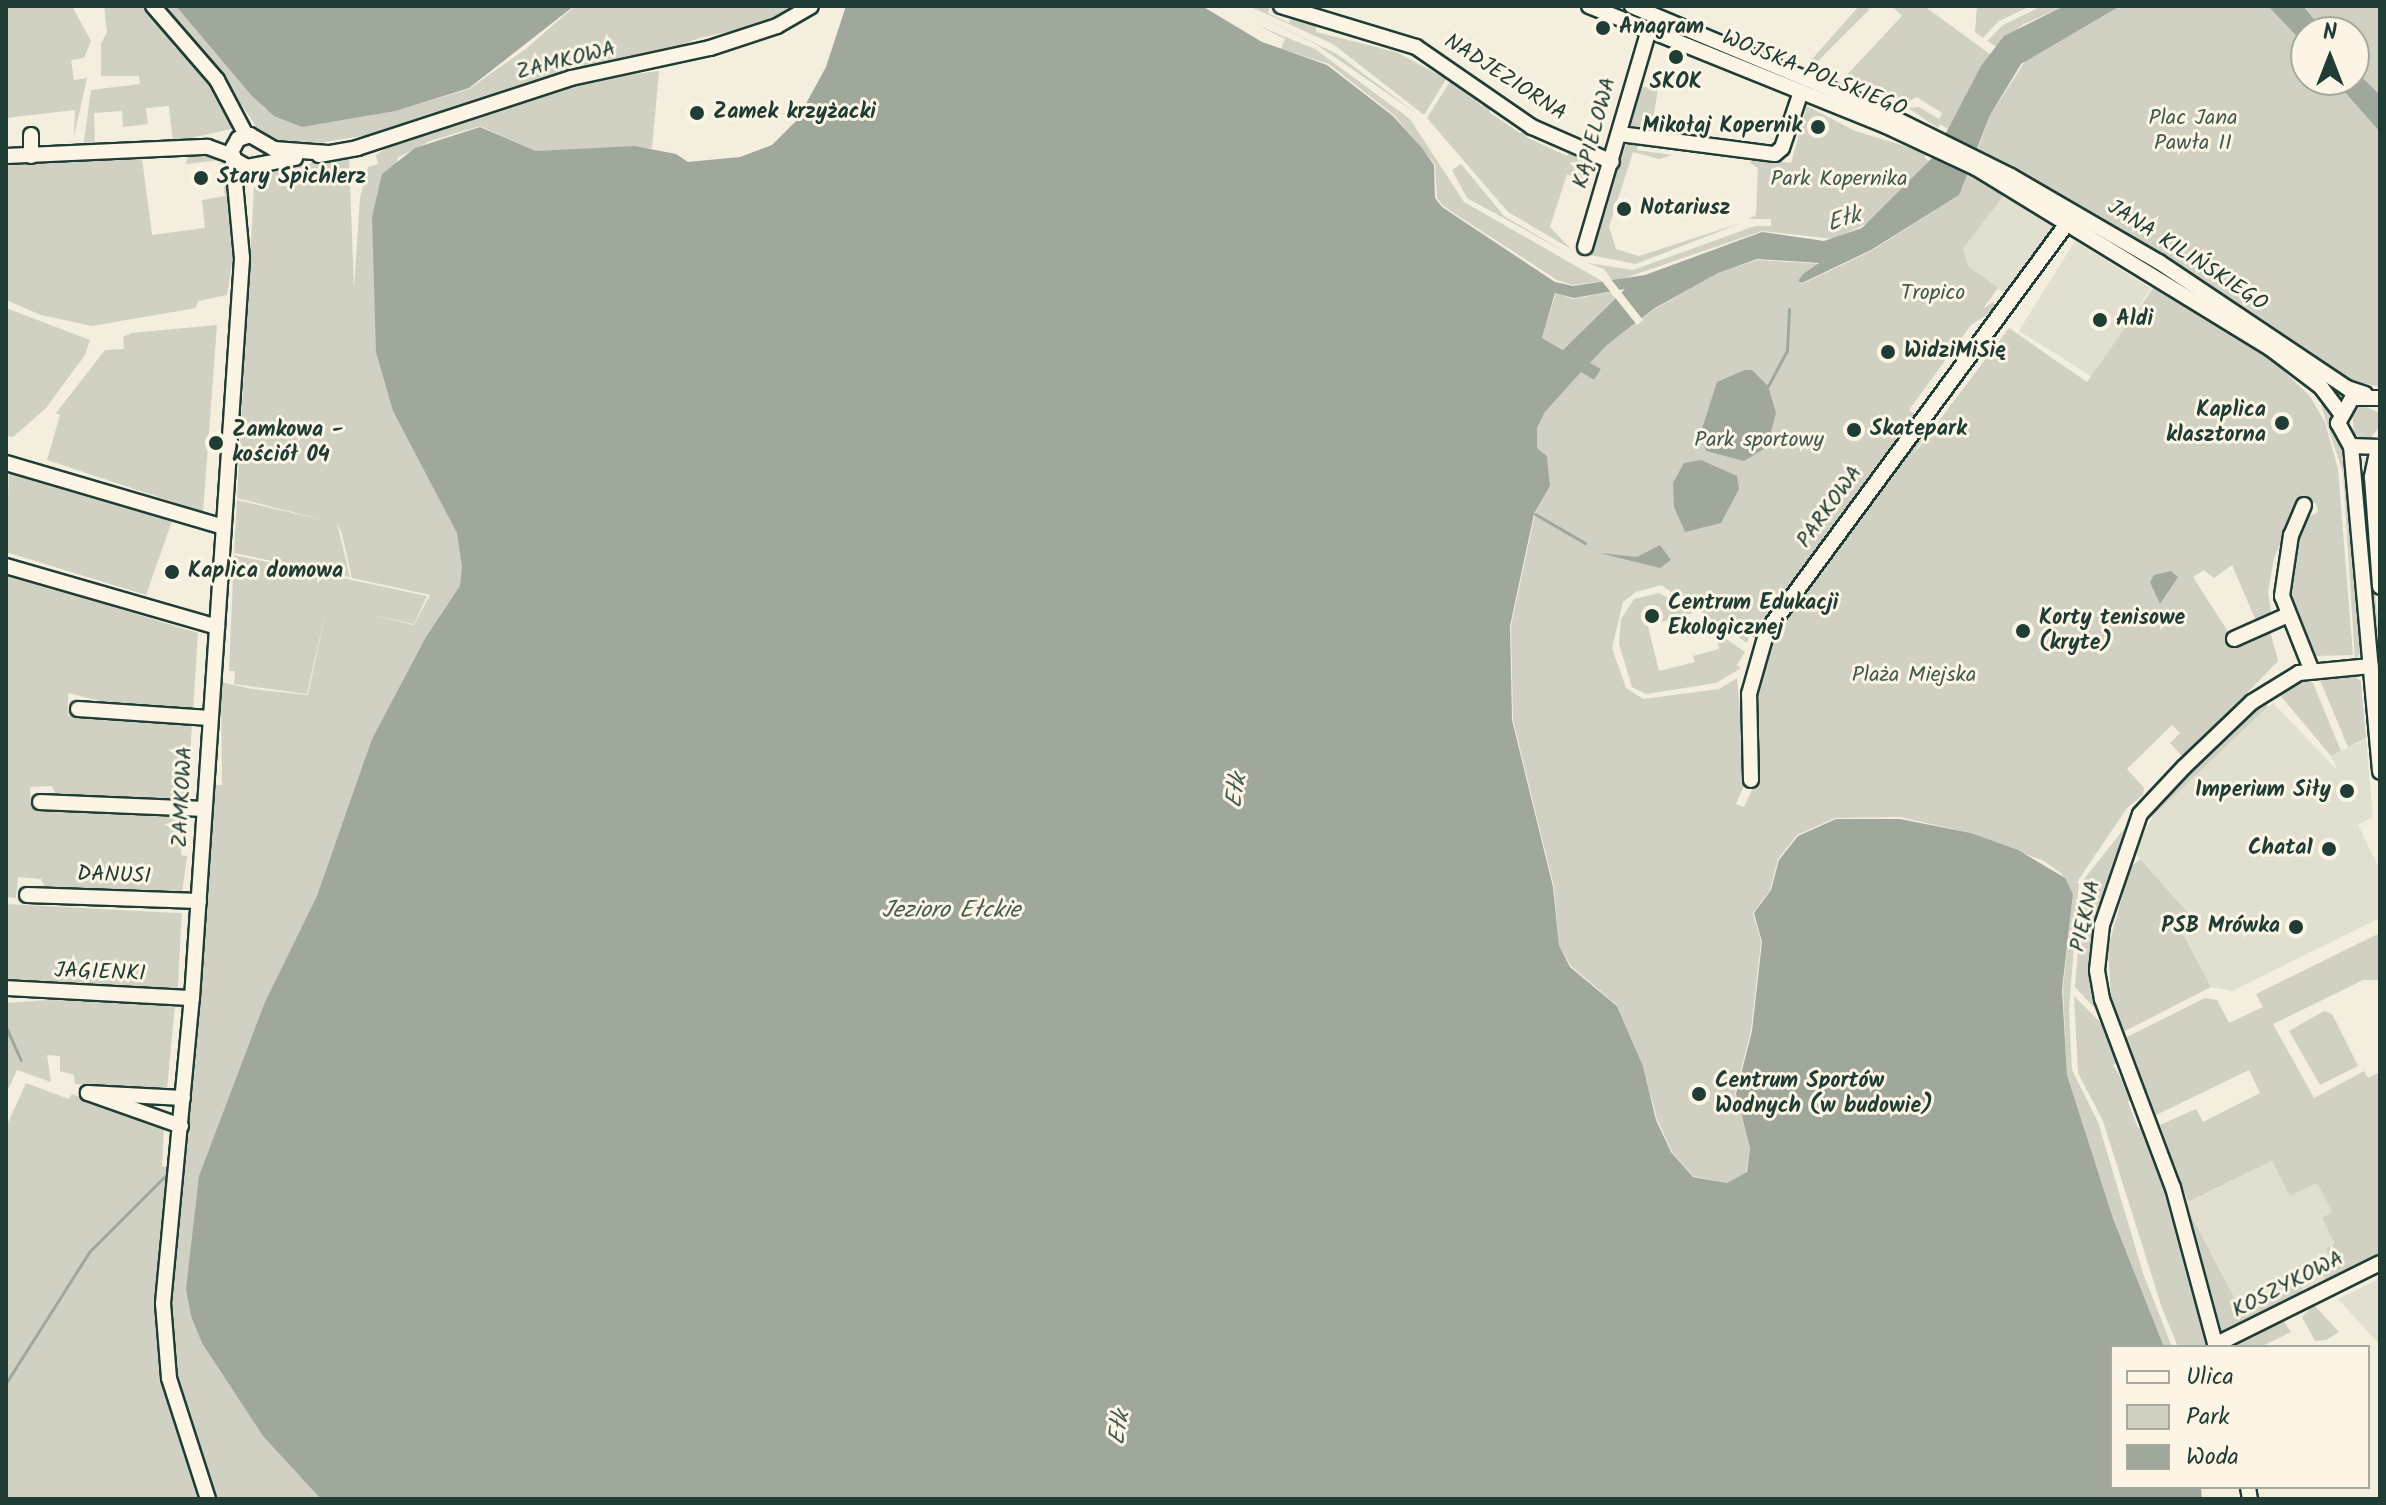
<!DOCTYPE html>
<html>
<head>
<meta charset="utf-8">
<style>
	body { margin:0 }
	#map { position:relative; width:2386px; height:1505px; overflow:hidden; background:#f3eede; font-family:Kalam,sans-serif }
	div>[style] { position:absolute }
	.built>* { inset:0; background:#e1dfd0; transform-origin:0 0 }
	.green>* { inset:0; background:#d0d1c2; transform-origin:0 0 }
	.water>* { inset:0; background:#a0a89b }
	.pier>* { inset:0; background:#f3eede }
	.stream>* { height:3px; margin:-1.5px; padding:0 1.5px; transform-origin:1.5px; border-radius:1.5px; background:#a0a89b }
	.roads { filter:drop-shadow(2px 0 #1f3d34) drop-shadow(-2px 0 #1f3d34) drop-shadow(0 2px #1f3d34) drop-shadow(0 -2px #1f3d34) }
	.minor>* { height:14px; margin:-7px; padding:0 7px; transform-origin:7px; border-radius:7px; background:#fcf5e5 }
	.dots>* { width:22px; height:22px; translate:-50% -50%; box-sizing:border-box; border:4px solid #fcf5e5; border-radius:50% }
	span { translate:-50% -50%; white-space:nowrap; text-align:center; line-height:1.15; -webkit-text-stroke:6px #fcf5e5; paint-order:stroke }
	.poi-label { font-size:22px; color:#1f3d34; font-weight:700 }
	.left { translate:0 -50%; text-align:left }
	.right { translate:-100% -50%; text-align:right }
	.street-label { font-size:22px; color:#1f3d34 }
	.park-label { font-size:22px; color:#425b50 }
	.water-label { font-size:24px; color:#465d53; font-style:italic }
	.frame { position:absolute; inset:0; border:8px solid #1f3d34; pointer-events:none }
	.legend { position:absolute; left:2110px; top:1345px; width:260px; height:144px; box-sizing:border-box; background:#fcf5e5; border:2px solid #a4ab9e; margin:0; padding:10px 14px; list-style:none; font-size:24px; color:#1f3d34 }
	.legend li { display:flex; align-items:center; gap:16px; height:40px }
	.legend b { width:40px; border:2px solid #a4ab9e }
	.north { position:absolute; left:2290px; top:16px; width:80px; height:80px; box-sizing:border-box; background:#fcf5e5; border:2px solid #a4ab9e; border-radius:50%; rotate:0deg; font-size:22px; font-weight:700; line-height:32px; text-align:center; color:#1f3d34 }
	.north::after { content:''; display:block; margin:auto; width:28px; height:36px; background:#1f3d34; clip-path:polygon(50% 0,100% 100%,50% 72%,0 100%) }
</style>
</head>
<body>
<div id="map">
	<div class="built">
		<i style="clip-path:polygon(2007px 191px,2056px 228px,2009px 290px,2001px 291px,1967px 266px,1963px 249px)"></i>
		<i style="left:2075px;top:241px;width:89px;height:106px;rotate:32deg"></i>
		<i style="clip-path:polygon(2273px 703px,2338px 771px,2331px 756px,2366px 739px,2373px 817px,2358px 825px,2380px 870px,2380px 918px,2232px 991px,2211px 987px,2181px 929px,2189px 912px,2134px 852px,2153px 816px)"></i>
		<i style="clip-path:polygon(2360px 1118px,2380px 1252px,2224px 1330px,2187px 1203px)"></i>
		<i style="clip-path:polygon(2380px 1278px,2380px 1345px,2338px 1299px)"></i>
	</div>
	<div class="green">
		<i style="clip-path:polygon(10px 6px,72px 6px,91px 41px,84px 58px,71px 60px,74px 80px,87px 78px,74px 137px,75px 110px,6px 118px,6px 9px)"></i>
		<i style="clip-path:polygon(104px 6px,149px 6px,175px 48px,186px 48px,221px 92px,234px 123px,231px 129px,173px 142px,169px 106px,146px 108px,148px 124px,123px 127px,122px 111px,94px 113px,95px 148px,83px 148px,91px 90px,140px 84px,139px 76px,101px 76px,101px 44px,107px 32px)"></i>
		<i style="clip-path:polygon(159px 6px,199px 6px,264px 108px,302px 127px,396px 111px,469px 89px,527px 48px,575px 6px,796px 6px,752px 27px,699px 38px,656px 56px,576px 68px,368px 135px,307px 145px,276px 143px,257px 128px,227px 83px)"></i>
		<i style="clip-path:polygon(1238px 6px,1337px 54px,1419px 115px,1317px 45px)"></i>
		<i style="clip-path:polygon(1249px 6px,1270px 6px,1268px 13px,1289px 23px,1292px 16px,1317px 23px,1316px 32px,1396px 52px,1443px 77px,1450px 73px,1424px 115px,1333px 44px)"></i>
		<i style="clip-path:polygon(1859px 6px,1870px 9px,1810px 69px,1805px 67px)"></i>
		<i style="clip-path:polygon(1892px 6px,1924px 6px,1990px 54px,1948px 129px,1940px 124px,1938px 128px,1908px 108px,1919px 107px,1939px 119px,1942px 113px,1917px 97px,1902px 105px,1844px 78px,1902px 16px)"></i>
		<i style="clip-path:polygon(1977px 6px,2031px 6px,1999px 21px,1983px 38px,1975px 32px)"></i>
		<i style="clip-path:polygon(2042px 6px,2064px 6px,2022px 25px,1997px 47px,1987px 41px,2003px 25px)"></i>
		<i style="clip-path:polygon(2120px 6px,2268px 6px,2306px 46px,2306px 80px,2334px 80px,2380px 132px,2380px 387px,2351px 380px,2167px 260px,1978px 149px,1990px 115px,2028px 57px)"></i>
		<i style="clip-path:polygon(2303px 6px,2380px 6px,2380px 95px,2354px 69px,2354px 32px,2325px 32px)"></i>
		<i style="clip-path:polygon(1259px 26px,1315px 49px,1410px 119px,1464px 202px,1602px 281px,1573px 285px,1557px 280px,1443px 206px,1437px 198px,1435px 164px,1394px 115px,1329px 64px,1281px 49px,1285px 39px)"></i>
		<i style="clip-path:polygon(659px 71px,652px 148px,536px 151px,480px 126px,430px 141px,397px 158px,475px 511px,399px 1499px,6px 1499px,6px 1127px,26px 1083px,69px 1099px,72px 1094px,164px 1128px,162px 1166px,171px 1168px,211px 797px,214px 785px,222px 785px,221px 682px,252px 689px,308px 695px,327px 605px,307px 694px,234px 684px,235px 671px,229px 671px,234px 555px,427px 596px,414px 624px,367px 614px,414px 625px,430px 595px,352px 578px,342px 534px,337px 523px,350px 577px,234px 553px,237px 500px,331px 522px,237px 498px,254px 187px,268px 169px,349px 158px,354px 288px,360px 198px,368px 167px,378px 164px,376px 155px,391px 145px,581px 81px)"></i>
		<i style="clip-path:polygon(1454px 75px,1458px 78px,1454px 84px,1482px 106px,1487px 100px,1493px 105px,1489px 112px,1520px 133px,1529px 129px,1526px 137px,1567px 156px,1571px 150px,1597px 161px,1589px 185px,1567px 174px,1550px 227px,1571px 249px,1508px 212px,1427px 118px)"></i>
		<i style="clip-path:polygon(1638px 86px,1658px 89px,1651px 131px,1629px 125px)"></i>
		<i style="clip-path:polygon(1807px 106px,1855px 131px,1928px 153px,1924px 157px,1929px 161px,1872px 221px,1834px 239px,1762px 231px,1613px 282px,1604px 269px,1588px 263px,1633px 270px,1755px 226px,1771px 226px,1771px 219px,1748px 219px,1756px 215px,1758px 168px,1750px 163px,1756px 158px,1791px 163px)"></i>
		<i style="clip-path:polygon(1629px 141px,1637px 142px,1637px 150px,1672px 155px,1659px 159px,1633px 152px,1609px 227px,1616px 249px,1639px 256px,1741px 223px,1636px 264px,1590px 255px,1618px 157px)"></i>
		<i style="clip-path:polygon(207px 152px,227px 159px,234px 250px,227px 295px,198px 301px,196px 308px,92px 326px,41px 315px,6px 300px,6px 164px,142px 158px,152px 235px,205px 228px,202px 200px,225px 196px,221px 160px,186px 164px,188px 155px)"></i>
		<i style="clip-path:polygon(1461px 164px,1504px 216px,1571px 255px,1467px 198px,1452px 170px)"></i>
		<i style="clip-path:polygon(1965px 173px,2007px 191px,1963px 249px,1968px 266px,1998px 288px,1909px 410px,1917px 416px,1755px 639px,1750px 633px,1747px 643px,1661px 585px,1636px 592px,1623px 602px,1612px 648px,1626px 688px,1643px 699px,1719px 689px,1737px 678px,1746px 781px,1736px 804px,1744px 807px,1756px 781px,1754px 694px,1775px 628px,1925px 423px,1930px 427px,1914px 454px,2009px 328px,2087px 382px,2154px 287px,2269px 357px,2309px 395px,2325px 422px,2338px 469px,2353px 655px,2315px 656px,2286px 594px,2301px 521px,2318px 512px,2316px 504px,2302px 495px,2274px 558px,2268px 592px,2272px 617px,2257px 623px,2232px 565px,2214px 578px,2204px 570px,2193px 577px,2237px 646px,2270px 631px,2278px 661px,2184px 758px,2170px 743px,2180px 733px,2172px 725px,2127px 769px,2144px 788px,2143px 795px,2127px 808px,2079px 879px,2069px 1010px,2072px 1070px,2098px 1122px,2143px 1273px,2172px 1347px,2164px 1347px,2113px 1217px,2067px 1075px,2063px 988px,2073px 894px,2061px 873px,2044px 861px,1971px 833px,1900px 817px,1835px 818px,1797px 835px,1778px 859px,1770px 890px,1753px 913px,1761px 942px,1751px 1030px,1735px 1094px,1750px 1148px,1746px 1173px,1727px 1183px,1693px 1176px,1672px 1152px,1657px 1119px,1643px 1066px,1617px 1005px,1571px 966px,1559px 945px,1554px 887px,1513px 720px,1511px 626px,1535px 514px,1550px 486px,1547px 456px,1537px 448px,1537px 429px,1545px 412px,1581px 372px,1594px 380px,1601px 369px,1590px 363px,1607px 345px,1655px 309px,1717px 273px,1757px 260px,1820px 264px,1803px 274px,1798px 281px,1802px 284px,1871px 251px,1959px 195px)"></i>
		<i style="clip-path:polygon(1610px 292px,1615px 298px,1564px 350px,1542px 338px,1556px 293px,1573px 299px)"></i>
		<i style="left:1993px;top:302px;width:7px;height:97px;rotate:56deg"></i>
		<i style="clip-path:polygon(6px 308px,90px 340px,85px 355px,46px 408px,13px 437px,6px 436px)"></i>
		<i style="clip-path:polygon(217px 325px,203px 512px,47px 460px,60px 415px,56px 413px,105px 350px,124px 349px,123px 337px,132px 333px)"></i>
		<i style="clip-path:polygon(2324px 400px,2345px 460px,2363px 649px,2355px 660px,2343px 473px,2321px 405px)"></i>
		<i style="clip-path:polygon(2359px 404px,2380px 413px,2379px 427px,2367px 443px,2354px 434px,2352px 408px)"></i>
		<i style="clip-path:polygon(2364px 456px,2380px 653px,2380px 706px,2363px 514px)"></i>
		<i style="clip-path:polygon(9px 471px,172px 521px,146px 595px,6px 552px)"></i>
		<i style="clip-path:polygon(6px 574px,198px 633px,193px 710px,117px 705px,68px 693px,68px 716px,192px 724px,187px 801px,56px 795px,52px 786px,30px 787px,31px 808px,183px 815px,181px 855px,187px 856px,182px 894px,46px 889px,41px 879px,18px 877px,16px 898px,6px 897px)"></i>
		<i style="clip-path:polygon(1659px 593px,1693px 613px,1648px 626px,1659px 671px,1695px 662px,1693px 656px,1719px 649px,1717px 639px,1725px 638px,1745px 652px,1737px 665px,1741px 668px,1716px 683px,1646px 694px,1632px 687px,1619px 644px,1621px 619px,1634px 599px)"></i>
		<i style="clip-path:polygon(2331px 674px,2351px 675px,2361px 681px,2366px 738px,2348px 747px,2320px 680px)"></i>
		<i style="clip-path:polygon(2303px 678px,2313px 683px,2341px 751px,2331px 756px,2280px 695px)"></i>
		<i style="clip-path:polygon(2265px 702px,2268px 707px,2153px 816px,2150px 813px,2169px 792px)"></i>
		<i style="clip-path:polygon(2131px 820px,2102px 907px,2101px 1015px,2075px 987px,2084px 879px)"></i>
		<i style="clip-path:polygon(2140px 859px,2189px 913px,2181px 930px,2211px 987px,2123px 1032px,2111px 997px,2108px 948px,2130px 868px)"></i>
		<i style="left:6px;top:904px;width:176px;height:79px;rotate:3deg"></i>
		<i style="clip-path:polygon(2380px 933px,2380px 980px,2363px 980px,2273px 1024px,2314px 1098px,2364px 1071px,2368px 1078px,2380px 1072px,2380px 1255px,2326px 1280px,2320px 1268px,2332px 1262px,2326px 1249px,2335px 1243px,2322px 1218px,2332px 1212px,2317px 1183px,2290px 1196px,2272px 1161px,2188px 1202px,2160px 1125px,2196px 1109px,2203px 1122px,2260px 1093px,2249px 1070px,2156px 1115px,2125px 1038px,2205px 998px,2217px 1000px,2229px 1023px,2263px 1007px,2256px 994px)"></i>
		<i style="clip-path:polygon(2074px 996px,2106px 1028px,2118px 1062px,2113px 1065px,2133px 1099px,2128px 1102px,2138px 1128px,2145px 1125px,2211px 1347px,2178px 1347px,2162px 1308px,2103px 1121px,2078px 1073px)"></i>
		<i style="clip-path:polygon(48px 1000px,175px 1005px,167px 1089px,75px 1084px,74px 1075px,60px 1071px,60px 1056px,47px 1055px,51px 1082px,17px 1070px,6px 1094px,6px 1003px)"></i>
		<i style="clip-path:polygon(2324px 1011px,2332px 1014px,2358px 1066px,2320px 1085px,2289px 1031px)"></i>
		<i style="clip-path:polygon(2189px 1212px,2240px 1309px,2299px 1280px,2303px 1291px,2220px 1332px)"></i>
		<i style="clip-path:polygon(2314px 1305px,2339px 1332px,2326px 1340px,2315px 1341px,2302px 1317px)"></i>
		<i style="clip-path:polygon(2283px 1320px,2291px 1332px,2260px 1347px,2229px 1347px)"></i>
	</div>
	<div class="water">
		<i style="clip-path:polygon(176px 6px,574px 6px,469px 88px,396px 111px,302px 127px,274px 116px,252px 96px)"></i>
		<i style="clip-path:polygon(evenodd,846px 6px,1202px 6px,1262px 42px,1327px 65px,1393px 116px,1422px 148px,1434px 165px,1435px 198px,1442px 207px,1555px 282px,1573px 286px,1645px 275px,1762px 232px,1824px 241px,1862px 228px,1934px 156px,1981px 66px,2004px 36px,2064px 6px,2120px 6px,2021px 64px,1990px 115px,1959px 195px,1871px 250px,1802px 283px,1798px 281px,1803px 274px,1819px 263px,1757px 259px,1718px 273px,1655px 308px,1607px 345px,1590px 363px,1601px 369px,1594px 380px,1581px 372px,1545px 412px,1537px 428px,1537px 448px,1547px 456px,1550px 486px,1534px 514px,1510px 626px,1512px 720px,1553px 887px,1559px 945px,1570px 967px,1617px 1006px,1643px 1066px,1656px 1120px,1671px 1152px,1693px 1177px,1727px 1183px,1747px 1172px,1750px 1148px,1736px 1094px,1752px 1031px,1762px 942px,1754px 913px,1771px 890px,1779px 860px,1798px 836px,1836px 819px,1900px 819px,1971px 833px,2018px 850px,2065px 878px,2073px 894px,2062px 989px,2067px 1075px,2113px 1218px,2164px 1347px,2112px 1347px,2112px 1487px,2201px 1487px,2202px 1499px,321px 1499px,263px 1436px,202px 1343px,191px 1316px,186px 1289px,199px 1176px,265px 1002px,317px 896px,372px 739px,426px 637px,460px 586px,462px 567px,457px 533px,393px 411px,376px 352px,372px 217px,382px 174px,415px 148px,480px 127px,536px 151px,635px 146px,676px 154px,688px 162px,740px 157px,772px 145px,797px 120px,826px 67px,846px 6px,1625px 289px,1563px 350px,1542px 338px,1555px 293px,1574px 298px,1625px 289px)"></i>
		<i style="clip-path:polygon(2268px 6px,2303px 6px,2325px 32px,2306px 32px,2306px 46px)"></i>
		<i style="clip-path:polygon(2354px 69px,2380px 95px,2380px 132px,2334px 80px,2354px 80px)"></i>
		<i style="clip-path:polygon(1745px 370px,1752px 370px,1768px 386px,1776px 413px,1767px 447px,1744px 461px,1706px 451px,1700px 435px,1717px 382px)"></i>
		<i style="clip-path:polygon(1701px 460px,1737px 476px,1739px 489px,1721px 523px,1685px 532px,1674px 507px,1673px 483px,1684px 463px)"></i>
		<i style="clip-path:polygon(1660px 545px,1671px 560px,1660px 568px,1599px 553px,1637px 557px)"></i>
		<i style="clip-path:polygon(2171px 571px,2178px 577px,2160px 604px,2150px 582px,2154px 575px)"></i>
	</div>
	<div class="pier">
		<i style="clip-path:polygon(1605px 278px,1610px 278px,1643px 320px,1637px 325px,1601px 280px)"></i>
	</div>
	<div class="stream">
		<i style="left:1768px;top:386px;width:40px;rotate:-62deg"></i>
		<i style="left:1787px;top:351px;width:42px;rotate:-87.3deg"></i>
		<i style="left:1535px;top:514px;width:58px;rotate:30.1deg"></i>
		<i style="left:6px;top:1027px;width:36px;rotate:66deg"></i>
		<i style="left:6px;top:1383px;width:155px;rotate:-57.6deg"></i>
		<i style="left:89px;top:1252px;width:110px;rotate:-45deg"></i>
	</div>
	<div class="roads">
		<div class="minor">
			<i style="left:153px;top:6px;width:98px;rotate:49.1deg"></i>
			<i style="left:217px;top:80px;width:62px;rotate:62.2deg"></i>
			<i style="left:1281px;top:6px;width:141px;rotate:16.9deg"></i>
			<i style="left:1416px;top:47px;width:141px;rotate:34.6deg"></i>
			<i style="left:1532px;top:127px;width:87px;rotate:23.6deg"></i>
			<i style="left:1589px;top:6px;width:320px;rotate:22deg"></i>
			<i style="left:1886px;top:126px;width:99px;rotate:25deg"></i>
			<i style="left:1976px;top:168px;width:346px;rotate:31.5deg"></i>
			<i style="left:2271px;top:349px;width:63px;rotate:37.2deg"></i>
			<i style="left:2321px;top:387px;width:31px;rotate:53deg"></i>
			<i style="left:1632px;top:6px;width:251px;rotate:22.7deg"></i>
			<i style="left:1864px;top:103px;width:164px;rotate:26.4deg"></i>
			<i style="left:2011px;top:176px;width:171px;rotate:30.2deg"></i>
			<i style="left:2159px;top:262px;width:226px;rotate:33.8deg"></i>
			<i style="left:2347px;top:388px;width:19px;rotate:18deg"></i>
			<i style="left:1620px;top:134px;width:156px;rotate:7.4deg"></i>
			<i style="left:1775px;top:154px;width:9px;rotate:-41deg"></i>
			<i style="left:1782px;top:148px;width:59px;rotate:-71.3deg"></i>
			<i style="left:31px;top:135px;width:21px;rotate:90deg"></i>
			<i style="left:319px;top:155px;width:39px;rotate:-10deg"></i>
			<i style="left:357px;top:148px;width:225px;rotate:-18.1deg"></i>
			<i style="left:571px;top:78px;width:142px;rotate:-12.2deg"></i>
			<i style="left:710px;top:48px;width:71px;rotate:-18.2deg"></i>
			<i style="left:777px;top:26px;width:39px;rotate:-30deg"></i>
			<i style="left:6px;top:156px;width:202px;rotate:-2.6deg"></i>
			<i style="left:208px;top:147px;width:27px;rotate:20deg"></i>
			<i style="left:235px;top:160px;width:14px;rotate:30deg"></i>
			<i style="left:247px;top:167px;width:49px;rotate:-10.6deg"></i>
			<i style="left:1585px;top:247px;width:226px;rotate:-73.6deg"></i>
			<i style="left:2380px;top:398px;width:28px;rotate:180deg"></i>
			<i style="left:2352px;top:398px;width:29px;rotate:119deg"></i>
			<i style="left:2338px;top:423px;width:26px;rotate:61deg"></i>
			<i style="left:2351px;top:446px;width:29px;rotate:2deg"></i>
			<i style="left:2351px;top:446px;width:327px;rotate:84.9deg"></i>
			<i style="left:2378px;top:448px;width:30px;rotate:102deg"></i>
			<i style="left:2372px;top:477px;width:110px;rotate:85.8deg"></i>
			<i style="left:6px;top:463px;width:226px;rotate:16.4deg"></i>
			<i style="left:2304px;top:505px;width:33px;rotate:113deg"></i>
			<i style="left:2291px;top:535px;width:62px;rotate:98.4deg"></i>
			<i style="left:2282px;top:596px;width:79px;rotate:68.3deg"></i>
			<i style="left:6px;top:566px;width:220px;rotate:16.1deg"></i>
			<i style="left:2234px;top:639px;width:59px;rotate:-24deg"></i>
			<i style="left:78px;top:709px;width:132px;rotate:3.9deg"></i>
			<i style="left:1751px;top:780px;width:86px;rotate:-91.3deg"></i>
			<i style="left:1749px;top:694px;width:66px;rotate:-74.1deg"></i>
			<i style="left:1767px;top:631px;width:513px;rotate:-53.64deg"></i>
			<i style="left:40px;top:802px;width:164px;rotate:2.4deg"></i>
			<i style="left:27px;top:895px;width:172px;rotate:2deg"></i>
			<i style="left:6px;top:988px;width:186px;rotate:3.1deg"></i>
			<i style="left:181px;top:1126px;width:99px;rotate:-160.5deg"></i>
			<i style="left:88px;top:1093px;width:95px;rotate:3deg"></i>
			<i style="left:2215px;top:1345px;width:184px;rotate:-26.4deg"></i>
			<i style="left:2216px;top:1347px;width:165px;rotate:-105.1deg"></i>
			<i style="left:2173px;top:1188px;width:202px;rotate:-110.6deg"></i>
			<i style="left:2102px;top:999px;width:29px;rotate:-100deg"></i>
			<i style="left:2097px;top:970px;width:45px;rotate:-83.7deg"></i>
			<i style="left:2102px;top:925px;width:117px;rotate:-71.1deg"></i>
			<i style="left:2140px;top:814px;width:64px;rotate:-46.9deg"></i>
			<i style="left:2184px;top:767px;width:94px;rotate:-43.7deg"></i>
			<i style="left:2252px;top:702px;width:55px;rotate:-31.7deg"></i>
			<i style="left:2299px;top:673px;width:72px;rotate:-5.6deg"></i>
			<i style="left:2248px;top:1487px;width:12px;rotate:81deg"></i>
			<i style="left:208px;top:1499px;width:127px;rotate:-107.9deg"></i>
			<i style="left:169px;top:1378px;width:75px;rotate:-94.6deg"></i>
			<i style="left:163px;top:1303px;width:306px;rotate:-84.6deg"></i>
			<i style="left:192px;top:998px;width:742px;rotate:-86.13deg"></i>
			<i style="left:242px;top:258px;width:108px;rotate:-95.3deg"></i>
			<i style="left:232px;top:150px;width:13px;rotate:-61deg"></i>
			<i style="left:238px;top:139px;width:13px;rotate:-18deg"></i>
			<i style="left:250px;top:135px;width:28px;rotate:30deg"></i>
			<i style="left:274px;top:149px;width:54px;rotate:4.2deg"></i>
		</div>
	</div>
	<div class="dots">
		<i style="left:1603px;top:28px;background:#1f3d34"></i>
		<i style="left:1676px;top:57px;background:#1f3d34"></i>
		<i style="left:697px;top:113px;background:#1f3d34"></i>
		<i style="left:1818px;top:127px;background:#1f3d34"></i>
		<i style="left:201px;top:178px;background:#1f3d34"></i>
		<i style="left:1624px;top:209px;background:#1f3d34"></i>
		<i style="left:2100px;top:320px;background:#1f3d34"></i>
		<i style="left:1888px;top:352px;background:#1f3d34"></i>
		<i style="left:2282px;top:423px;background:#1f3d34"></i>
		<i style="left:1854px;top:430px;background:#1f3d34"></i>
		<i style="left:216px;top:443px;background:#1f3d34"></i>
		<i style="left:172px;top:572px;background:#1f3d34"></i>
		<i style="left:1652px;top:616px;background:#1f3d34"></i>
		<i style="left:2023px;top:631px;background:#1f3d34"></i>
		<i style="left:2347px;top:791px;background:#1f3d34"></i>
		<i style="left:2329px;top:849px;background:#1f3d34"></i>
		<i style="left:2296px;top:927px;background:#1f3d34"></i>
		<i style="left:1699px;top:1094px;background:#1f3d34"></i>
	</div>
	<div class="poi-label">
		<span class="left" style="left:1619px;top:28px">Anagram</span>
		<span style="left:1676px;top:83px">SKOK</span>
		<span class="left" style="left:713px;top:113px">Zamek krzyżacki</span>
		<span class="right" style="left:1802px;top:127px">Mikołaj Kopernik</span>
		<span class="left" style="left:217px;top:178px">Stary Spichlerz</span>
		<span class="left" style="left:1640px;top:209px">Notariusz</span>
		<span class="left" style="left:2116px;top:320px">Aldi</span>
		<span class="left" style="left:1904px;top:352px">WidziMiSię</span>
		<span class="right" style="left:2266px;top:423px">Kaplica<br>klasztorna</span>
		<span class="left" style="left:232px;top:443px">Zamkowa -<br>kościół 04</span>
		<span class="left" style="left:1870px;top:430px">Skatepark</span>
		<span class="left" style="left:188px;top:572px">Kaplica domowa</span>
		<span class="left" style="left:1668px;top:616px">Centrum Edukacji<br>Ekologicznej</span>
		<span class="left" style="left:2039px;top:631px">Korty tenisowe<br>(kryte)</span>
		<span class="right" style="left:2331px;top:791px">Imperium Siły</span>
		<span class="right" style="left:2313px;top:849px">Chata1</span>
		<span class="right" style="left:2280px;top:927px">PSB Mrówka</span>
		<span class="left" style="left:1715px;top:1094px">Centrum Sportów<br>Wodnych (w budowie)</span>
	</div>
	<div class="street-label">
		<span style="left:566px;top:61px;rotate:-14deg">ZAMKOWA</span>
		<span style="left:1814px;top:74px;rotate:22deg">WOJSKA POLSKIEGO</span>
		<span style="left:1505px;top:78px;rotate:33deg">NADJEZIORNA</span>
		<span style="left:1595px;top:133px;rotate:-75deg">KĄPIELOWA</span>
		<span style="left:2187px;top:256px;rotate:33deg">JANA KILIŃSKIEGO</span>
		<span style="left:1830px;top:507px;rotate:-54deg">PARKOWA</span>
		<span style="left:183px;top:797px;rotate:-87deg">ZAMKOWA</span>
		<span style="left:114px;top:876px;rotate:2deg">DANUSI</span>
		<span style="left:2086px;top:916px;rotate:-77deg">PIĘKNA</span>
		<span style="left:100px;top:973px;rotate:2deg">JAGIENKI</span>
		<span style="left:2288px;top:1285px;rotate:-27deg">KOSZYKOWA</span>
	</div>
	<div class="park-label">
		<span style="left:2193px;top:131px">Plac Jana<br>Pawła II</span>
		<span style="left:1839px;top:180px">Park Kopernika</span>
		<span style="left:1933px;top:294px">Tropico</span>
		<span style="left:1759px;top:441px">Park sportowy</span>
		<span style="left:1914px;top:676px">Plaża Miejska</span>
	</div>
	<div class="water-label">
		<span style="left:1844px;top:220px;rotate:-17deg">Ełk</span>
		<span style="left:1237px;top:791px;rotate:-80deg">Ełk</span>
		<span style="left:951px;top:911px">Jezioro Ełckie</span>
		<span style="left:1120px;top:1428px;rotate:-80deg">Ełk</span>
	</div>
	<div class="frame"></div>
	<ul class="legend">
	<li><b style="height:10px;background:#fcf5e5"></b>Ulica</li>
	<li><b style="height:22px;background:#d0d1c2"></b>Park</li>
	<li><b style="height:22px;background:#a0a89b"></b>Woda</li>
	</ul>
	<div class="north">N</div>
</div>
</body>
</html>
